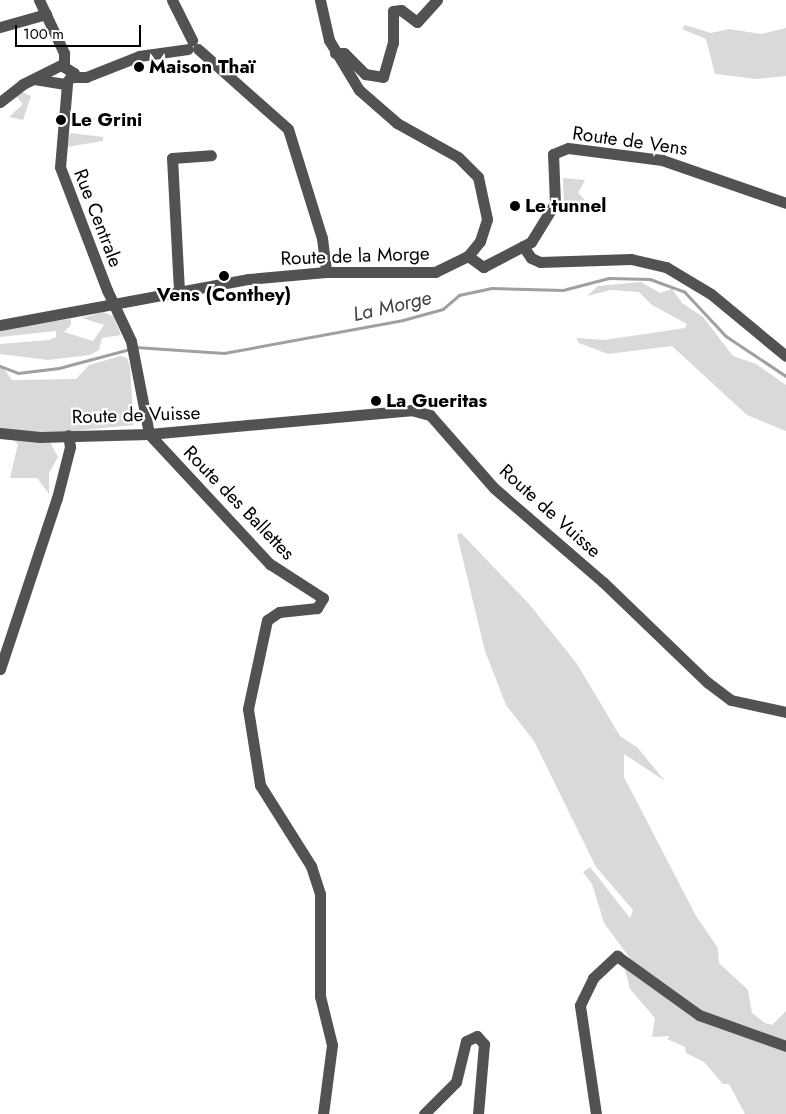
<!DOCTYPE html>
<html>
<head>
<meta charset="utf-8">
<style>
	body { margin:0 }
	#map { position:relative; width:786px; height:1114px; overflow:hidden; background:#fff; font-family:Jost,sans-serif }
	div>[style] { position:absolute }
	.green>* { inset:0; background:#d9d9d9 }
	.stream>* { height:2.5px; margin:-1.25px; padding:0 1.25px; transform-origin:1.25px; border-radius:1.25px; background:#a0a0a0 }
	.minor>* { height:11px; margin:-5.5px; padding:0 5.5px; transform-origin:5.5px; border-radius:5.5px; background:#525252 }
	.dots>* { width:14px; height:14px; translate:-50% -50%; box-sizing:border-box; border:2px solid #fff; border-radius:50% }
	span { translate:-50% -50%; white-space:nowrap; text-align:center; line-height:1.15; -webkit-text-stroke:4.5px #fff; paint-order:stroke }
	.poi-label { font-size:19px; color:#000; font-weight:700 }
	.left { translate:0 -50%; text-align:left }
	.street-label { font-size:19px; color:#000 }
	.water-label { font-size:20px; color:#414141; font-style:italic }
	.scale { position:absolute; left:15px; top:25px; width:126px; height:22px; box-sizing:border-box; border:2px solid #000; border-top:0; padding-left:6px; font-size:15px; line-height:18px; white-space:nowrap; color:#000; -webkit-text-stroke:4px #fff; paint-order:stroke }
</style>
</head>
<body>
<div id="map">
	<div class="green">
		<i style="clip-path:polygon(685px 25px,711px 33px,729px 29px,761px 34px,786px 28px,786px 76px,756px 79px,715px 74px,706px 39px,682px 29px)"></i>
		<i style="clip-path:polygon(22px 92px,31px 96px,23px 120px,9px 117px,23px 104px,16px 96px)"></i>
		<i style="clip-path:polygon(70px 133px,103px 137px,103px 141px,67px 147px)"></i>
		<i style="clip-path:polygon(563px 178px,585px 180px,578px 193px,584px 199px,580px 206px,564px 206px)"></i>
		<i style="clip-path:polygon(641px 282px,660px 293px,672px 289px,682px 303px,703px 317px,733px 356px,756px 364px,786px 385px,786px 431px,747px 415px,672px 346px,608px 354px,579px 343px,576px 338px,604px 340px,685px 328px,687px 324px,652px 305px,639px 292px,611px 290px,587px 296px,598px 286px)"></i>
		<i style="clip-path:polygon(103px 312px,113px 316px,121px 335px,102px 338px,99px 350px,90px 355px,48px 360px,0 354px,0 344px,49px 340px,56px 337px,56px 331px,0 337px,0 331px,55px 321px,71px 319px,71px 325px,64px 332px,93px 341px,104px 325px,82px 318px)"></i>
		<i style="clip-path:polygon(120px 356px,127px 358px,130px 367px,134px 425px,82px 430px,50px 442px,58px 457px,49px 473px,49px 494px,37px 478px,10px 478px,18px 444px,0 429px,0 364px,12px 380px,76px 379px,89px 365px)"></i>
		<i style="clip-path:polygon(461px 533px,529px 604px,577px 664px,620px 736px,638px 748px,665px 781px,624px 754px,624px 777px,696px 916px,718px 948px,719px 963px,748px 990px,752px 1013px,765px 1023px,772px 1025px,786px 1011px,786px 1114px,745px 1114px,729px 1084px,723px 1084px,704px 1062px,686px 1053px,685px 1047px,667px 1039px,670px 1036px,652px 1037px,655px 1018px,630px 989px,625px 970px,616px 961px,632px 961px,604px 923px,592px 884px,583px 872px,590px 867px,630px 918px,633px 910px,596px 867px,534px 741px,506px 705px,485px 651px,457px 535px)"></i>
	</div>
	<div class="stream">
		<i style="left:135px;top:347px;width:89px;rotate:3.9deg"></i>
		<i style="left:224px;top:353px;width:182px;rotate:-10.4deg"></i>
		<i style="left:403px;top:320px;width:41px;rotate:-15.4deg"></i>
		<i style="left:443px;top:309px;width:21px;rotate:-41deg"></i>
		<i style="left:459px;top:295px;width:33px;rotate:-12deg"></i>
		<i style="left:491px;top:288px;width:72px;rotate:1.6deg"></i>
		<i style="left:563px;top:290px;width:48px;rotate:-14.6deg"></i>
		<i style="left:609px;top:278px;width:41px;rotate:1.4deg"></i>
		<i style="left:650px;top:279px;width:37px;rotate:20deg"></i>
		<i style="left:685px;top:292px;width:60px;rotate:47deg"></i>
		<i style="left:726px;top:336px;width:72px;rotate:33.7deg"></i>
		<i style="left:0;top:366px;width:19px;rotate:21deg"></i>
		<i style="left:18px;top:373px;width:41px;rotate:-7deg"></i>
		<i style="left:59px;top:368px;width:73px;rotate:-15deg"></i>
	</div>
	<div class="minor">
		<i style="left:39px;top:0;width:59px;rotate:64.7deg"></i>
		<i style="left:64px;top:53px;width:12px;rotate:90deg"></i>
		<i style="left:172px;top:0;width:45px;rotate:63.4deg"></i>
		<i style="left:0;top:27px;width:48px;rotate:-15.8deg"></i>
		<i style="left:198px;top:49px;width:120px;rotate:41.6deg"></i>
		<i style="left:288px;top:129px;width:114px;rotate:72.7deg"></i>
		<i style="left:322px;top:238px;width:34px;rotate:83deg"></i>
		<i style="left:335px;top:53px;width:9px"></i>
		<i style="left:344px;top:53px;width:30px;rotate:45deg"></i>
		<i style="left:365px;top:74px;width:18px;rotate:9deg"></i>
		<i style="left:383px;top:77px;width:35px;rotate:-74deg"></i>
		<i style="left:393px;top:43px;width:32px;rotate:-90deg"></i>
		<i style="left:393px;top:11px;width:8px;rotate:-7deg"></i>
		<i style="left:401px;top:10px;width:20px;rotate:37deg"></i>
		<i style="left:417px;top:22px;width:30px;rotate:-48deg"></i>
		<i style="left:73px;top:77px;width:13px"></i>
		<i style="left:86px;top:77px;width:57px;rotate:-21.6deg"></i>
		<i style="left:139px;top:56px;width:49px;rotate:-8.1deg"></i>
		<i style="left:67px;top:84px;width:83px;rotate:94.8deg"></i>
		<i style="left:60px;top:167px;width:132px;rotate:69.1deg"></i>
		<i style="left:107px;top:290px;width:56px;rotate:64.8deg"></i>
		<i style="left:131px;top:341px;width:95px;rotate:79deg"></i>
		<i style="left:149px;top:434px;width:178px;rotate:47.1deg"></i>
		<i style="left:270px;top:564px;width:63px;rotate:32.7deg"></i>
		<i style="left:323px;top:598px;width:12px;rotate:121deg"></i>
		<i style="left:317px;top:608px;width:38px;rotate:174deg"></i>
		<i style="left:279px;top:612px;width:14px;rotate:146deg"></i>
		<i style="left:267px;top:620px;width:91px;rotate:102.1deg"></i>
		<i style="left:248px;top:709px;width:77px;rotate:81deg"></i>
		<i style="left:260px;top:785px;width:96px;rotate:57.8deg"></i>
		<i style="left:311px;top:866px;width:29px;rotate:72deg"></i>
		<i style="left:320px;top:894px;width:102px;rotate:90deg"></i>
		<i style="left:320px;top:996px;width:50px;rotate:76.2deg"></i>
		<i style="left:332px;top:1045px;width:70px;rotate:97.4deg"></i>
		<i style="left:0;top:102px;width:29px;rotate:-38deg"></i>
		<i style="left:23px;top:84px;width:42px;rotate:-26.6deg"></i>
		<i style="left:61px;top:65px;width:15px;rotate:32deg"></i>
		<i style="left:74px;top:73px;width:14px;rotate:129deg"></i>
		<i style="left:65px;top:84px;width:31px;rotate:-171deg"></i>
		<i style="left:523px;top:246px;width:14px;rotate:56deg"></i>
		<i style="left:531px;top:258px;width:10px;rotate:24deg"></i>
		<i style="left:540px;top:262px;width:91px;rotate:-1.9deg"></i>
		<i style="left:631px;top:259px;width:36px;rotate:13deg"></i>
		<i style="left:666px;top:267px;width:52px;rotate:31deg"></i>
		<i style="left:711px;top:294px;width:97px;rotate:39.6deg"></i>
		<i style="left:468px;top:256px;width:19px;rotate:36deg"></i>
		<i style="left:483px;top:267px;width:54px;rotate:-27.5deg"></i>
		<i style="left:531px;top:242px;width:46px;rotate:-58.4deg"></i>
		<i style="left:555px;top:203px;width:49px;rotate:-92.3deg"></i>
		<i style="left:553px;top:154px;width:16px;rotate:-22deg"></i>
		<i style="left:568px;top:148px;width:95px;rotate:7.3deg"></i>
		<i style="left:662px;top:160px;width:131px;rotate:19.1deg"></i>
		<i style="left:179px;top:291px;width:133px;rotate:-93deg"></i>
		<i style="left:172px;top:158px;width:39px;rotate:-4deg"></i>
		<i style="left:0;top:325px;width:253px;rotate:-10.5deg"></i>
		<i style="left:249px;top:279px;width:77px;rotate:-5.2deg"></i>
		<i style="left:326px;top:272px;width:109px"></i>
		<i style="left:435px;top:272px;width:37px;rotate:-26deg"></i>
		<i style="left:468px;top:256px;width:19px;rotate:-51deg"></i>
		<i style="left:480px;top:241px;width:23px;rotate:-72deg"></i>
		<i style="left:487px;top:219px;width:43px;rotate:-102.1deg"></i>
		<i style="left:478px;top:177px;width:28px;rotate:-135deg"></i>
		<i style="left:458px;top:157px;width:70px;rotate:-150.9deg"></i>
		<i style="left:397px;top:123px;width:50px;rotate:-139deg"></i>
		<i style="left:359px;top:90px;width:58px;rotate:-121deg"></i>
		<i style="left:329px;top:40px;width:41px;rotate:-102.7deg"></i>
		<i style="left:0;top:433px;width:40px;rotate:5.7deg"></i>
		<i style="left:40px;top:437px;width:109px;rotate:-1.6deg"></i>
		<i style="left:149px;top:434px;width:263px;rotate:-5.2deg"></i>
		<i style="left:411px;top:410px;width:20px;rotate:15deg"></i>
		<i style="left:430px;top:415px;width:97px;rotate:48.8deg"></i>
		<i style="left:494px;top:488px;width:144px;rotate:40.8deg"></i>
		<i style="left:603px;top:582px;width:144px;rotate:43.9deg"></i>
		<i style="left:707px;top:682px;width:30px;rotate:37deg"></i>
		<i style="left:731px;top:700px;width:56px;rotate:12.3deg"></i>
		<i style="left:0;top:669px;width:180px;rotate:-71.6deg"></i>
		<i style="left:57px;top:498px;width:53px;rotate:-75.7deg"></i>
		<i style="left:70px;top:447px;width:12px;rotate:-99deg"></i>
		<i style="left:424px;top:1114px;width:45px;rotate:-45deg"></i>
		<i style="left:456px;top:1082px;width:42px;rotate:-76.3deg"></i>
		<i style="left:466px;top:1041px;width:12px;rotate:-24deg"></i>
		<i style="left:477px;top:1036px;width:11px;rotate:49deg"></i>
		<i style="left:484px;top:1044px;width:70px;rotate:94.9deg"></i>
		<i style="left:596px;top:1114px;width:110px;rotate:-98.4deg"></i>
		<i style="left:580px;top:1005px;width:30px;rotate:-64deg"></i>
		<i style="left:593px;top:978px;width:33px;rotate:-43deg"></i>
		<i style="left:617px;top:956px;width:101px;rotate:35.7deg"></i>
		<i style="left:699px;top:1015px;width:92px;rotate:19.6deg"></i>
	</div>
	<div class="dots">
		<i style="left:139px;top:67px;background:#000"></i>
		<i style="left:61px;top:120px;background:#000"></i>
		<i style="left:515px;top:206px;background:#000"></i>
		<i style="left:224px;top:276px;background:#000"></i>
		<i style="left:376px;top:401px;background:#000"></i>
	</div>
	<div class="poi-label">
		<span class="left" style="left:149px;top:67px">Maison Thaï</span>
		<span class="left" style="left:71px;top:120px">Le Grini</span>
		<span class="left" style="left:525px;top:206px">Le tunnel</span>
		<span style="left:224px;top:295px">Vens (Conthey)</span>
		<span class="left" style="left:386px;top:401px">La Gueritas</span>
	</div>
	<div class="street-label">
		<span style="left:630px;top:141px;rotate:8deg">Route de Vens</span>
		<span style="left:98px;top:218px;rotate:69deg">Rue Centrale</span>
		<span style="left:355px;top:256px;rotate:-2deg">Route de la Morge</span>
		<span style="left:136px;top:415px;rotate:-2deg">Route de Vuisse</span>
		<span style="left:239px;top:503px;rotate:46deg">Route des Ballettes</span>
		<span style="left:550px;top:511px;rotate:42deg">Route de Vuisse</span>
	</div>
	<div class="water-label">
		<span style="left:392px;top:306px;rotate:-13deg">La Morge</span>
	</div>
	<div class="scale">100 m</div>
</div>
</body>
</html>
